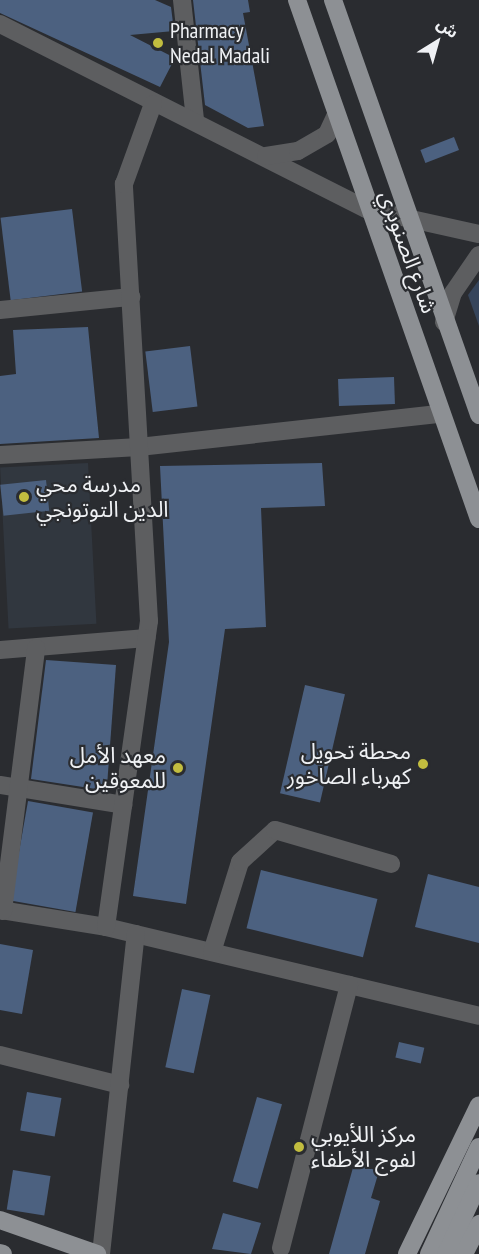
<!DOCTYPE html>
<html>
<head>
<meta charset="utf-8">
<style>
	body { margin:0 }
	#map { position:relative; width:479px; height:1254px; overflow:hidden; background:#2a2c30; font-family:"PT Sans Narrow","Noto Sans Arabic",sans-serif }
	div>[style] { position:absolute }
	.built>* { inset:0; background:#31373f; transform-origin:0 0 }
	.green>* { inset:0; background:#36455b }
	.building>* { inset:0; background:#4c6180; transform-origin:0 0 }
	.minor>* { height:18px; margin:-9px; padding:0 9px; transform-origin:9px; border-radius:9px; background:#5d5e60 }
	.major>* { height:18px; margin:-9px; padding:0 9px; transform-origin:9px; border-radius:9px; background:#8d9094 }
	.dots>* { width:16px; height:16px; translate:-50% -50%; box-sizing:border-box; border:3px solid #2a2c30; border-radius:50% }
	span { translate:-50% -50%; white-space:nowrap; text-align:center; line-height:1.15; -webkit-text-stroke:4.5px #2a2c30; paint-order:stroke }
	.poi-label { font-size:22px; color:#eff1f4 }
	.left { translate:0 -50%; text-align:left }
	.right { translate:-100% -50%; text-align:right }
	.street-label { font-size:22px; color:#eff1f4 }
	.north { position:absolute; left:407px; top:12px; width:60px; height:60px; -webkit-text-stroke:4px #2a2c30; paint-order:stroke; rotate:37deg; font-size:16px; font-weight:700; line-height:24px; text-align:center; color:#eff1f4 }
	.north::after { content:''; display:block; margin:auto; width:21px; height:27px; background:#eff1f4; clip-path:polygon(50% 0,100% 100%,50% 72%,0 100%) }
</style>
</head>
<body>
<div id="map">
	<div class="built">
		<i style="left:88px;top:463px;width:161px;height:88px;rotate:87deg"></i>
	</div>
	<div class="green">
		<i style="clip-path:polygon(479px 280px,479px 326px,468px 295px)"></i>
	</div>
	<div class="building">
		<i style="clip-path:polygon(0 0,155px 0,171px 7px,174px 31px,130px 35px,175px 58px,160px 87px,0 13px)"></i>
		<i style="clip-path:polygon(193px 0,248px 0,250px 12px,243px 13px,264px 126px,248px 128px,205px 105px)"></i>
		<i style="left:454px;top:137px;width:14px;height:36px;rotate:69deg"></i>
		<i style="left:72px;top:209px;width:83px;height:72px;rotate:83deg"></i>
		<i style="clip-path:polygon(88px 327px,99px 438px,0 444px,0 376px,16px 374px,13px 330px)"></i>
		<i style="left:190px;top:346px;width:61px;height:45px;rotate:83deg"></i>
		<i style="left:394px;top:377px;width:27px;height:56px;rotate:88deg"></i>
		<i style="clip-path:polygon(322px 463px,325px 506px,261px 508px,266px 627px,225px 629px,186px 904px,133px 896px,169px 642px,160px 466px)"></i>
		<i style="left:46px;top:480px;width:31px;height:46px;rotate:84deg"></i>
		<i style="clip-path:polygon(46px 660px,116px 665px,107px 786px,96px 789px,31px 779px)"></i>
		<i style="left:305px;top:685px;width:41px;height:111px;rotate:13deg"></i>
		<i style="left:28px;top:801px;width:66px;height:101px;rotate:10deg"></i>
		<i style="left:261px;top:870px;width:120px;height:60px;rotate:14deg"></i>
		<i style="clip-path:polygon(428px 874px,479px 887px,479px 943px,415px 927px)"></i>
		<i style="clip-path:polygon(0 944px,33px 950px,22px 1014px,0 1010px)"></i>
		<i style="left:182px;top:989px;width:29px;height:80px;rotate:12deg"></i>
		<i style="left:399px;top:1042px;width:26px;height:16px;rotate:13deg"></i>
		<i style="left:27px;top:1092px;width:35px;height:39px;rotate:10deg"></i>
		<i style="left:257px;top:1097px;width:26px;height:88px;rotate:16deg"></i>
		<i style="clip-path:polygon(354px 1164px,379px 1171px,371px 1198px,380px 1201px,365px 1254px,329px 1254px)"></i>
		<i style="left:13px;top:1170px;width:38px;height:40px;rotate:9deg"></i>
		<i style="clip-path:polygon(223px 1213px,261px 1223px,251px 1254px,212px 1249px)"></i>
	</div>
	<div class="minor">
		<i style="left:182px;top:0;width:120px;rotate:83.8deg"></i>
		<i style="left:0;top:24px;width:410px;rotate:26.8deg"></i>
		<i style="left:366px;top:209px;width:116px;rotate:12.5deg"></i>
		<i style="left:266px;top:156px;width:32px;rotate:-9deg"></i>
		<i style="left:298px;top:151px;width:34px;rotate:-30deg"></i>
		<i style="left:327px;top:134px;width:19px;rotate:-65deg"></i>
		<i style="left:0;top:310px;width:132px;rotate:-5.7deg"></i>
		<i style="left:444px;top:322px;width:30px;rotate:-73deg"></i>
		<i style="left:453px;top:293px;width:46px;rotate:-55.6deg"></i>
		<i style="left:0;top:455px;width:139px;rotate:-3.3deg"></i>
		<i style="left:139px;top:447px;width:303px;rotate:-6.3deg"></i>
		<i style="left:0;top:650px;width:147px;rotate:-4.7deg"></i>
		<i style="left:0;top:785px;width:125px;rotate:9.2deg"></i>
		<i style="left:0;top:910px;width:107px;rotate:9.1deg"></i>
		<i style="left:106px;top:927px;width:383px;rotate:13.4deg"></i>
		<i style="left:3px;top:911px;width:265px;rotate:-82.8deg"></i>
		<i style="left:106px;top:927px;width:309px;rotate:-82deg"></i>
		<i style="left:149px;top:621px;width:438px;rotate:-93.3deg"></i>
		<i style="left:124px;top:184px;width:85px;rotate:-70.1deg"></i>
		<i style="left:212px;top:952px;width:94px;rotate:-72.7deg"></i>
		<i style="left:240px;top:862px;width:47px;rotate:-42.4deg"></i>
		<i style="left:275px;top:830px;width:121px;rotate:16.3deg"></i>
		<i style="left:0;top:1055px;width:124px;rotate:14deg"></i>
		<i style="left:281px;top:1248px;width:272px;rotate:-75.5deg"></i>
		<i style="left:101px;top:1254px;width:322px;rotate:-83.8deg"></i>
	</div>
	<div class="major">
		<i style="left:297px;top:0;width:550px;rotate:70.68deg"></i>
		<i style="left:333px;top:0;width:440px;rotate:70.6deg"></i>
		<i style="left:0;top:1220px;width:103px;rotate:19.3deg"></i>
		<i style="left:0;top:1253px;width:3px;rotate:18deg"></i>
		<i style="left:407px;top:1254px;width:165px;rotate:-64.2deg"></i>
		<i style="left:429px;top:1254px;width:118px;rotate:-65deg"></i>
		<i style="left:446px;top:1254px;width:78px;rotate:-65.1deg"></i>
		<i style="left:464px;top:1254px;width:34px;rotate:-63deg"></i>
	</div>
	<div class="dots">
		<i style="left:158px;top:43px;background:#c2bd3f"></i>
		<i style="left:24px;top:497px;background:#c2bd3f"></i>
		<i style="left:423px;top:764px;background:#c2bd3f"></i>
		<i style="left:178px;top:768px;background:#c2bd3f"></i>
		<i style="left:299px;top:1147px;background:#c2bd3f"></i>
	</div>
	<div class="poi-label">
		<span class="left" style="left:170px;top:43px">Pharmacy<br>Nedal Madali</span>
		<span class="left" style="left:36px;top:497px">مدرسة محي<br>الدين التوتونجي</span>
		<span class="right" style="left:411px;top:764px">محطة تحويل<br>كهرباء الصاخور</span>
		<span class="right" style="left:166px;top:768px">معهد الأمل<br>للمعوقين</span>
		<span class="left" style="left:311px;top:1147px">مركز اللأيوبي<br>لفوج الأطفاء</span>
	</div>
	<div class="street-label">
		<span style="left:408px;top:252px;rotate:70deg">شارع الصنوبري</span>
	</div>
	<div class="north">ش</div>
</div>
</body>
</html>
